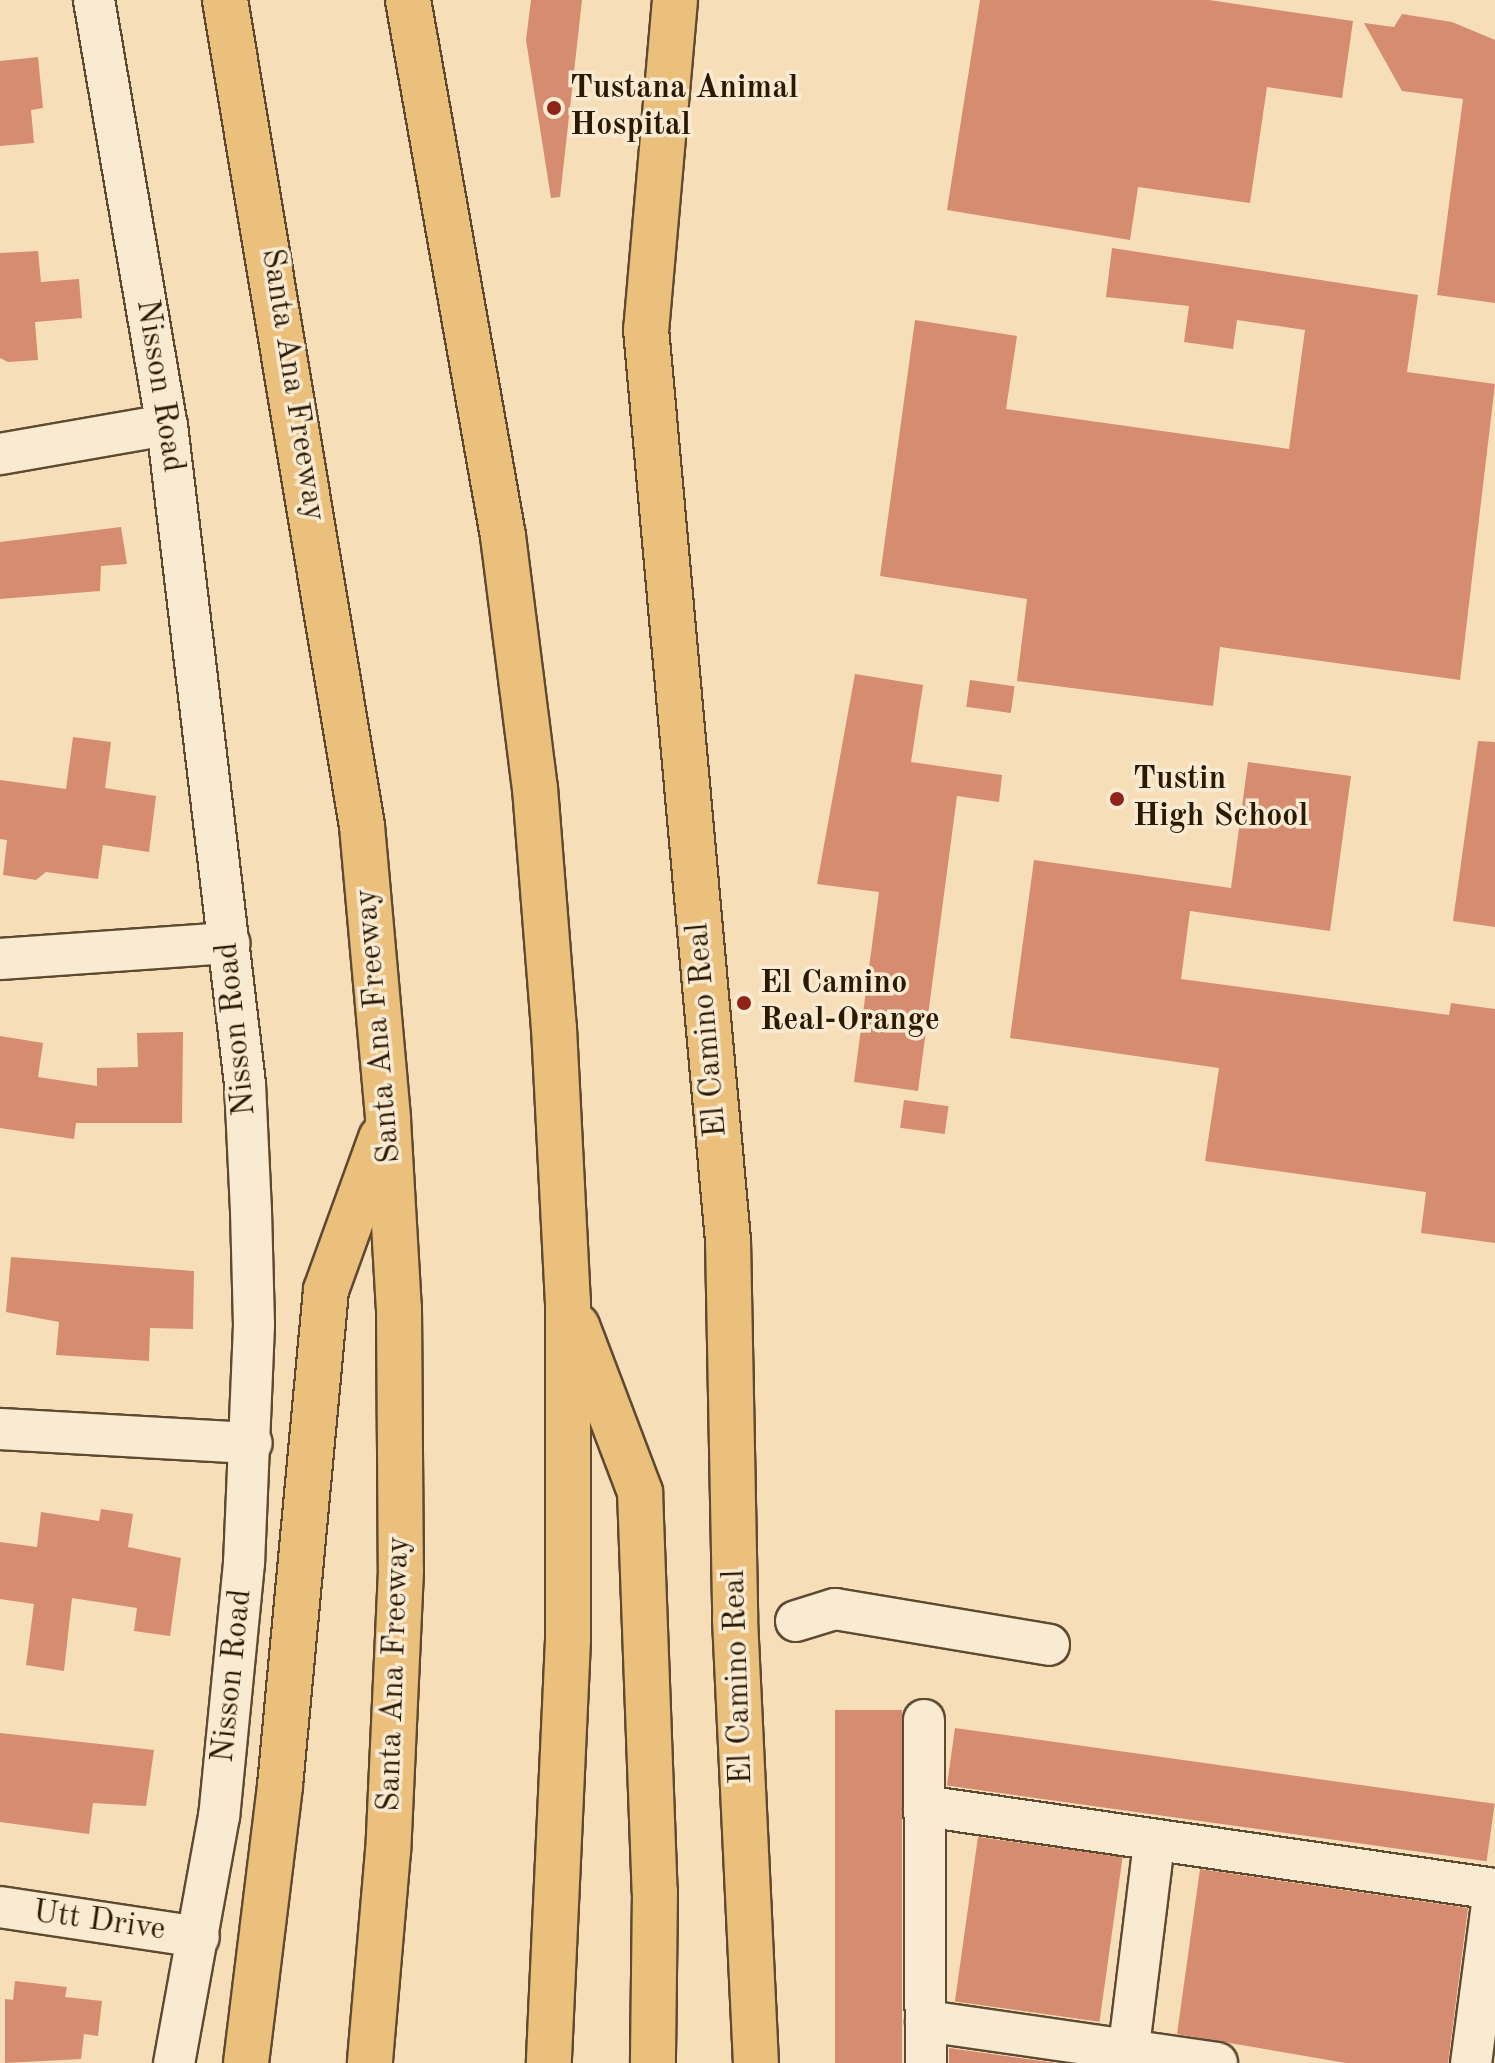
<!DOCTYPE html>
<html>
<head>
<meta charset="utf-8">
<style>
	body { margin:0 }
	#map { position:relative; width:1495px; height:2063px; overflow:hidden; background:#f6deb9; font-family:"Old Standard TT",serif }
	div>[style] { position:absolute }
	.building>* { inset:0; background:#d68c70; transform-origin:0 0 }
	.roads { filter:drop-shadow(2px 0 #5e4a30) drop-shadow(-2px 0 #5e4a30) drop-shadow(0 2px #5e4a30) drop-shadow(0 -2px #5e4a30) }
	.minor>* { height:40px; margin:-20px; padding:0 20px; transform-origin:20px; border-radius:20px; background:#f9ead2 }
	.major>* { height:44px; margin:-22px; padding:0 22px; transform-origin:22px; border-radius:22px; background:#ebbf7c }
	.highway>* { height:44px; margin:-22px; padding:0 22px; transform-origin:22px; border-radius:22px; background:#ebbf7c }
	.dots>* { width:22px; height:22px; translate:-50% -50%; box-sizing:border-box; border:4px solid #f9ead2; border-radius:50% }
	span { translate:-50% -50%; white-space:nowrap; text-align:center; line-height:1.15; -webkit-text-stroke:7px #f9ead2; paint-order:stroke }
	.poi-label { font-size:32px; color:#2c1903; font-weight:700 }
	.left { translate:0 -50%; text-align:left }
	.street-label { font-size:32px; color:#2c1903 }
</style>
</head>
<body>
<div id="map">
	<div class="building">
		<i style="clip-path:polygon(531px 0,582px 0,560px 197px,551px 198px,526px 40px)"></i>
		<i style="clip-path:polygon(980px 0,1209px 0,1353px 21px,1342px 98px,1267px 87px,1250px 203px,1138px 187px,1130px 240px,947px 210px)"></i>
		<i style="clip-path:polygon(1402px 14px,1452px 22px,1495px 40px,1495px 303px,1437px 295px,1463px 99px,1402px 91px,1364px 23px,1394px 27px)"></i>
		<i style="clip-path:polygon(38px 57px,43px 108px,31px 110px,34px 143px,0 146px,0 61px)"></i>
		<i style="clip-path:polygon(1112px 248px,1418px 295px,1407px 372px,1495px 384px,1460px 680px,1220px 647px,1213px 706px,1017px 681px,1027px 599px,880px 576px,915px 320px,1017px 336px,1006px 409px,1289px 449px,1305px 330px,1237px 320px,1233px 349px,1184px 342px,1189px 306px,1106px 297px)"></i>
		<i style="clip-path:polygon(38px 251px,41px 282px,79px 279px,82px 318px,35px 322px,38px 360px,8px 362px,0 358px,0 253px)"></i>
		<i style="clip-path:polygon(121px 527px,127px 564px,101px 566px,100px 591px,0 599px,0 542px)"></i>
		<i style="clip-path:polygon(855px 674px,923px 685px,911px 762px,1002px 775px,999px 802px,957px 796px,918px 1091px,854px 1082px,879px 892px,817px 884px)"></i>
		<i style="left:970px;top:680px;width:45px;height:27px;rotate:8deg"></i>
		<i style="clip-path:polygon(73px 737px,111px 742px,105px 788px,156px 796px,149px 852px,103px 845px,98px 879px,46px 872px,36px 880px,3px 875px,7px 840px,0 839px,0 780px,66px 789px)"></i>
		<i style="clip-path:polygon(1478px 741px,1495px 742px,1495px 927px,1453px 921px)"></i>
		<i style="clip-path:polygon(1248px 762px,1351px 776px,1330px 931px,1190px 911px,1181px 979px,1449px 1015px,1451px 1003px,1495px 1009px,1495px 1243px,1421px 1233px,1426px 1192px,1205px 1161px,1219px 1068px,1010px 1038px,1034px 860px,1231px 888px)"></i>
		<i style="clip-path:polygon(183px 1032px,182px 1123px,76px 1123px,74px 1139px,0 1128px,0 1036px,43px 1043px,38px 1077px,97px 1086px,97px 1068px,138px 1067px,137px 1033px)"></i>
		<i style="left:904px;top:1100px;width:45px;height:28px;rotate:8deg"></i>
		<i style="clip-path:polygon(11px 1257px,194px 1271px,193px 1329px,150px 1328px,149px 1361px,56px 1355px,59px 1322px,6px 1312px)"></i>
		<i style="clip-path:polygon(101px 1509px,133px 1514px,128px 1547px,181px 1558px,170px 1636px,134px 1631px,137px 1608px,72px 1598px,64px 1671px,26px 1665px,34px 1604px,0 1599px,0 1542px,37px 1547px,41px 1512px,99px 1521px)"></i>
		<i style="left:902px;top:1710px;width:353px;height:67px;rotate:90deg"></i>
		<i style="left:955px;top:1728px;width:545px;height:58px;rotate:8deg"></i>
		<i style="clip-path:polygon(0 1733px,154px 1750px,146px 1806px,93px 1803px,89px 1834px,0 1822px)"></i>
		<i style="left:978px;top:1837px;width:146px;height:166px;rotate:8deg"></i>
		<i style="clip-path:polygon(1200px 1869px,1468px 1908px,1448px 2063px,1346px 2063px,1177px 2034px)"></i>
		<i style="clip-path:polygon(15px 1981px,67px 1987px,65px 1997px,102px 2001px,98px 2036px,84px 2034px,81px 2059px,5px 2063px,5px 1999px,13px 2000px)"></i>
		<i style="clip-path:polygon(949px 2048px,1056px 2063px,949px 2063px)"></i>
	</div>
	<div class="roads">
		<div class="minor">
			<i style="left:94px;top:0;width:431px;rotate:80.3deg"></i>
			<i style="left:167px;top:425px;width:664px;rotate:83.25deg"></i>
			<i style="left:245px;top:1084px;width:127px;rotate:87.3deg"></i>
			<i style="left:251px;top:1211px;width:114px;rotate:88.5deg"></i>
			<i style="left:254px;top:1325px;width:238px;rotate:92.4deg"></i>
			<i style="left:244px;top:1563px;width:254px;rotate:95.6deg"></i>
			<i style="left:219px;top:1816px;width:251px;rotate:100.3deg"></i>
			<i style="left:0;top:454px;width:169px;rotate:-9.9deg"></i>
			<i style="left:0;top:959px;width:230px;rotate:-4deg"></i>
			<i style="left:0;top:1429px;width:252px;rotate:3.2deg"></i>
			<i style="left:796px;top:1621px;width:41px;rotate:-17.1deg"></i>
			<i style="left:835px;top:1609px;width:217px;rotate:9.5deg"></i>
			<i style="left:924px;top:1720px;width:343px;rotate:89.7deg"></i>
			<i style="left:924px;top:1806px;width:576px;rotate:8.28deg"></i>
			<i style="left:1494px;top:1889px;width:176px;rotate:97.5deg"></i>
			<i style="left:0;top:1907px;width:201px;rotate:8.6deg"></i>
			<i style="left:926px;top:2021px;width:294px;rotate:8.2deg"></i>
			<i style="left:1127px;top:2063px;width:221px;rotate:-83deg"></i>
		</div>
		<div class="major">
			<i style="left:675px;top:0;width:330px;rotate:95deg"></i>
			<i style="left:646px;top:329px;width:915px;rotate:84.86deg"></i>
			<i style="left:728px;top:1240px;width:379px;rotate:88.9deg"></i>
			<i style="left:735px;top:1619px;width:444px;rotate:87.3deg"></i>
		</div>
		<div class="highway">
			<i style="left:225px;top:0;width:837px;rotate:80.58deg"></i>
			<i style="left:362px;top:826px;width:295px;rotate:84.9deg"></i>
			<i style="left:388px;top:1120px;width:188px;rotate:86.7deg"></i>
			<i style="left:399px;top:1308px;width:262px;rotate:89.6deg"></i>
			<i style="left:401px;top:1570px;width:281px;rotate:92.6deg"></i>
			<i style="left:388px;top:1851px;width:213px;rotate:94.9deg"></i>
			<i style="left:408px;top:0;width:544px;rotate:79.95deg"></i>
			<i style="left:503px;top:536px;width:254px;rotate:82.8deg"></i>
			<i style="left:535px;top:788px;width:241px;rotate:85.5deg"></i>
			<i style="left:554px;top:1028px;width:274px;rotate:87.1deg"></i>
			<i style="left:568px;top:1302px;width:338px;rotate:90deg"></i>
			<i style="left:568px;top:1640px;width:423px;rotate:92.6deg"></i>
			<i style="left:577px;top:1326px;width:178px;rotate:69.2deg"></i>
			<i style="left:640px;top:1492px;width:400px;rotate:87.9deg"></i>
			<i style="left:655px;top:1892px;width:171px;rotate:90.7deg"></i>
			<i style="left:246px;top:2063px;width:279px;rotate:-83deg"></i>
			<i style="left:280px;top:1786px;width:498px;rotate:-84.7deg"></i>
			<i style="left:326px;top:1290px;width:162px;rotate:-70.1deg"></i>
		</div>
	</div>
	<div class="dots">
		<i style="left:554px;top:108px;background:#8f2418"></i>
		<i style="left:1117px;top:799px;background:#8f2418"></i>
		<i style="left:744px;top:1003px;background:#8f2418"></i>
	</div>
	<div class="poi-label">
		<span class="left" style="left:570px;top:108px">Tustana Animal<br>Hospital</span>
		<span class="left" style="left:1133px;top:799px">Tustin<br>High School</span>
		<span class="left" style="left:760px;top:1003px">El Camino<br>Real-Orange</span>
	</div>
	<div class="street-label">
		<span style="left:292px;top:385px;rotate:81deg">Santa Ana Freeway</span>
		<span style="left:159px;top:386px;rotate:81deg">Nisson Road</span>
		<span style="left:379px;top:1026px;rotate:-95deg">Santa Ana Freeway</span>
		<span style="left:237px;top:1029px;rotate:-96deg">Nisson Road</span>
		<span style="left:708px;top:1030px;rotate:-95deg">El Camino Real</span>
		<span style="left:395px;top:1674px;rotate:-88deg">Santa Ana Freeway</span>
		<span style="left:233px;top:1676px;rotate:-84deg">Nisson Road</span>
		<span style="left:739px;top:1677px;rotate:-92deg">El Camino Real</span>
		<span style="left:99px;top:1922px;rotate:8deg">Utt Drive</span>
	</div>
</div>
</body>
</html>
